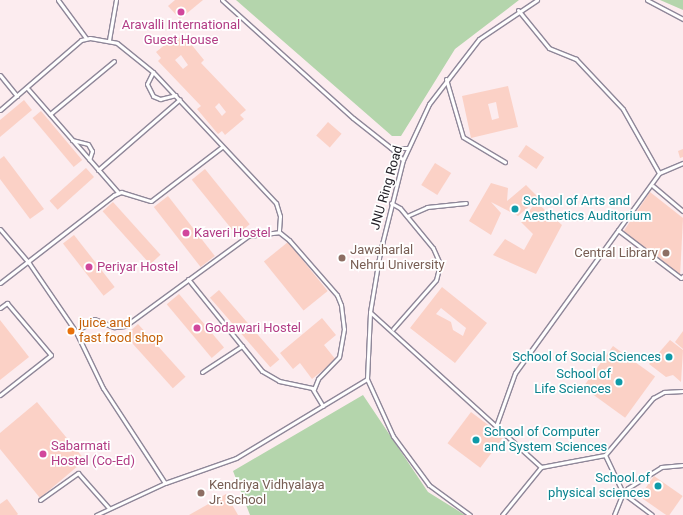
<!DOCTYPE html>
<html>
<head>
<meta charset="utf-8">
<style>
	body { margin:0 }
	#map { position:relative; width:683px; height:515px; overflow:hidden; background:#fcfafe; font-family:Roboto,sans-serif }
	div>[style] { position:absolute }
	.education>* { inset:0; background:#fcecef; transform-origin:0 0 }
	.green>* { inset:0; background:#b4d5ac }
	.building>* { inset:0; background:#fbd1c6; transform-origin:0 0 }
	.roads { filter:drop-shadow(1px 0 #8f8799) drop-shadow(-1px 0 #8f8799) drop-shadow(0 1px #8f8799) drop-shadow(0 -1px #8f8799) }
	.lane>* { height:3px; margin:-1.5px; padding:0 1.5px; transform-origin:1.5px; border-radius:1.5px; background:#fff }
	.dots>* { width:11px; height:11px; translate:-50% -50%; box-sizing:border-box; border:2px solid #fff; border-radius:50% }
	span { translate:-50% -50%; white-space:nowrap; text-align:center; line-height:1.15; -webkit-text-stroke:3.5px #fff; paint-order:stroke }
	.hotel-label { font-size:13px; color:#b23c85 }
	.left { translate:0 -50%; text-align:left }
	.street-label { font-size:13px; color:#242128 }
	.culture-label { font-size:13px; color:#0d838f }
	.right { translate:-100% -50%; text-align:right }
	.education-label { font-size:13px; color:#785e54 }
	.food-label { font-size:13px; color:#c56008 }
</style>
</head>
<body>
<div id="map">
	<div class="education">
		<i style="left:0;top:0;width:683px;height:515px"></i>
	</div>
	<div class="green">
		<i style="clip-path:polygon(236px 0,519px 0,455px 49px,401px 136px,392px 136px)"></i>
		<i style="clip-path:polygon(660px 0,683px 0,683px 10px)"></i>
		<i style="clip-path:polygon(363px 395px,428px 492px,465px 515px,250px 515px,233px 471px)"></i>
	</div>
	<div class="building">
		<i style="clip-path:polygon(175px 0,203px 0,180px 19px,168px 6px)"></i>
		<i style="clip-path:polygon(evenodd,177px 35px,182px 41px,186px 38px,204px 60px,201px 63px,246px 110px,240px 115px,244px 119px,225px 135px,222px 131px,218px 134px,197px 109px,201px 106px,158px 61px,161px 58px,156px 52px,177px 35px,181px 55px,188px 65px,183px 69px,175px 60px,181px 55px,177px 35px,219px 103px,226px 112px,222px 116px,215px 107px,219px 103px)"></i>
		<i style="clip-path:polygon(evenodd,508px 86px,518px 127px,471px 138px,462px 96px,508px 86px,496px 102px,499px 118px,492px 120px,488px 104px,496px 102px)"></i>
		<i style="clip-path:polygon(24px 100px,32px 110px,0 137px,0 120px)"></i>
		<i style="left:41px;top:111px;width:64px;height:11px;rotate:50deg"></i>
		<i style="left:328px;top:122px;width:18px;height:18px;rotate:41deg"></i>
		<i style="left:526px;top:145px;width:22px;height:14px;rotate:34deg"></i>
		<i style="clip-path:polygon(683px 149px,683px 157px,680px 158px,678px 151px)"></i>
		<i style="clip-path:polygon(4px 156px,44px 209px,30px 219px,0 179px,0 159px)"></i>
		<i style="left:435px;top:163px;width:19px;height:26px;rotate:32deg"></i>
		<i style="left:86px;top:168px;width:12px;height:49px;rotate:48deg"></i>
		<i style="left:205px;top:169px;width:71px;height:17px;rotate:51deg"></i>
		<i style="clip-path:polygon(491px 183px,508px 188px,507px 201px,526px 185px,539px 198px,518px 216px,491px 202px,501px 213px,491px 235px,469px 221px)"></i>
		<i style="clip-path:polygon(650px 192px,683px 218px,680px 277px,623px 232px)"></i>
		<i style="left:168px;top:196px;width:76px;height:18px;rotate:52deg"></i>
		<i style="left:113px;top:202px;width:71px;height:14px;rotate:48deg"></i>
		<i style="clip-path:polygon(536px 202px,562px 225px,536px 274px,493px 255px,505px 239px,524px 250px,533px 234px,521px 222px)"></i>
		<i style="left:74px;top:235px;width:66px;height:14px;rotate:52deg"></i>
		<i style="left:288px;top:242px;width:63px;height:31px;rotate:51deg"></i>
		<i style="clip-path:polygon(evenodd,442px 287px,487px 323px,455px 363px,410px 328px,442px 287px,441px 308px,466px 328px,463px 336px,453px 330px,451px 322px,436px 314px,441px 308px)"></i>
		<i style="left:219px;top:290px;width:92px;height:12px;rotate:49deg"></i>
		<i style="left:179px;top:294px;width:70px;height:16px;rotate:50deg"></i>
		<i style="clip-path:polygon(322px 318px,336px 335px,324px 345px,336px 360px,312px 379px,300px 363px,293px 369px,280px 353px)"></i>
		<i style="clip-path:polygon(0 320px,29px 357px,0 380px)"></i>
		<i style="left:138px;top:324px;width:71px;height:17px;rotate:48deg"></i>
		<i style="clip-path:polygon(683px 331px,683px 349px,675px 342px)"></i>
		<i style="clip-path:polygon(670px 340px,683px 350px,681px 382px,673px 375px,666px 377px,649px 364px)"></i>
		<i style="left:613px;top:346px;width:52px;height:51px;rotate:36deg"></i>
		<i style="clip-path:polygon(37px 402px,85px 460px,40px 498px,0 449px,0 433px)"></i>
		<i style="left:471px;top:412px;width:41px;height:39px;rotate:37deg"></i>
		<i style="left:654px;top:476px;width:35px;height:25px;rotate:35deg"></i>
		<i style="clip-path:polygon(226px 494px,238px 515px,189px 515px)"></i>
		<i style="clip-path:polygon(7px 499px,18px 514px,17px 515px,0 515px,0 504px)"></i>
	</div>
	<div class="roads">
		<div class="lane">
			<i style="left:58px;top:0;width:47px;rotate:53.6deg"></i>
			<i style="left:222px;top:0;width:176px;rotate:42deg"></i>
			<i style="left:353px;top:118px;width:48px;rotate:38.3deg"></i>
			<i style="left:391px;top:148px;width:17px"></i>
			<i style="left:647px;top:0;width:41px;rotate:27.8deg"></i>
			<i style="left:109px;top:40px;width:41px;rotate:-80.1deg"></i>
			<i style="left:153px;top:72px;width:13px;rotate:117deg"></i>
			<i style="left:147px;top:84px;width:13px;rotate:63deg"></i>
			<i style="left:153px;top:96px;width:8px;rotate:23deg"></i>
			<i style="left:160px;top:99px;width:16px;rotate:-14deg"></i>
			<i style="left:0;top:75px;width:27px;rotate:51deg"></i>
			<i style="left:446px;top:79px;width:60px;rotate:73.7deg"></i>
			<i style="left:463px;top:137px;width:49px;rotate:30.8deg"></i>
			<i style="left:28px;top:89px;width:137px;rotate:48.9deg"></i>
			<i style="left:0;top:110px;width:107px;rotate:-40.8deg"></i>
			<i style="left:81px;top:40px;width:9px;rotate:-13deg"></i>
			<i style="left:90px;top:38px;width:27px;rotate:10deg"></i>
			<i style="left:117px;top:43px;width:46px;rotate:38.9deg"></i>
			<i style="left:153px;top:72px;width:180px;rotate:46.8deg"></i>
			<i style="left:276px;top:203px;width:14px;rotate:73deg"></i>
			<i style="left:280px;top:216px;width:16px;rotate:94deg"></i>
			<i style="left:50px;top:114px;width:83px;rotate:-39.6deg"></i>
			<i style="left:72px;top:140px;width:16px;rotate:14deg"></i>
			<i style="left:88px;top:144px;width:8px;rotate:60deg"></i>
			<i style="left:92px;top:151px;width:9px;rotate:108deg"></i>
			<i style="left:391px;top:148px;width:17px;rotate:45deg"></i>
			<i style="left:98px;top:170px;width:108px;rotate:-40.9deg"></i>
			<i style="left:659px;top:173px;width:26px;rotate:-23deg"></i>
			<i style="left:653px;top:186px;width:39px;rotate:40deg"></i>
			<i style="left:391px;top:203px;width:10px;rotate:29deg"></i>
			<i style="left:400px;top:208px;width:52px;rotate:50.5deg"></i>
			<i style="left:433px;top:248px;width:17px;rotate:66deg"></i>
			<i style="left:440px;top:264px;width:16px;rotate:104deg"></i>
			<i style="left:436px;top:280px;width:65px;rotate:131.3deg"></i>
			<i style="left:407px;top:216px;width:22px;rotate:-24deg"></i>
			<i style="left:427px;top:207px;width:39px;rotate:-6deg"></i>
			<i style="left:0;top:229px;width:45px;rotate:49.5deg"></i>
			<i style="left:29px;top:263px;width:83px;rotate:55.7deg"></i>
			<i style="left:76px;top:332px;width:62px;rotate:64.3deg"></i>
			<i style="left:103px;top:388px;width:113px;rotate:56.9deg"></i>
			<i style="left:618px;top:230px;width:79px;rotate:37.3deg"></i>
			<i style="left:681px;top:278px;width:3px;rotate:-45deg"></i>
			<i style="left:188px;top:279px;width:118px;rotate:51.2deg"></i>
			<i style="left:262px;top:371px;width:20px;rotate:30deg"></i>
			<i style="left:279px;top:381px;width:34px;rotate:12deg"></i>
			<i style="left:312px;top:388px;width:21px;rotate:59deg"></i>
			<i style="left:0;top:283px;width:144px;rotate:-37.7deg"></i>
			<i style="left:114px;top:195px;width:8px;rotate:-23deg"></i>
			<i style="left:121px;top:192px;width:31px;rotate:17deg"></i>
			<i style="left:151px;top:201px;width:89px;rotate:-37.3deg"></i>
			<i style="left:0;top:308px;width:9px;rotate:-36deg"></i>
			<i style="left:7px;top:303px;width:68px;rotate:49.8deg"></i>
			<i style="left:51px;top:355px;width:65px;rotate:141.9deg"></i>
			<i style="left:370px;top:312px;width:231px;rotate:42.2deg"></i>
			<i style="left:76px;top:332px;width:22px;rotate:-36deg"></i>
			<i style="left:94px;top:319px;width:22px;rotate:22deg"></i>
			<i style="left:114px;top:327px;width:11px;rotate:-5deg"></i>
			<i style="left:125px;top:326px;width:152px;rotate:-36.2deg"></i>
			<i style="left:248px;top:236px;width:31px;rotate:-7deg"></i>
			<i style="left:279px;top:232px;width:13px;rotate:39deg"></i>
			<i style="left:289px;top:240px;width:73px;rotate:48.9deg"></i>
			<i style="left:337px;top:295px;width:11px;rotate:68deg"></i>
			<i style="left:341px;top:305px;width:24px;rotate:83deg"></i>
			<i style="left:344px;top:329px;width:28px;rotate:100deg"></i>
			<i style="left:339px;top:357px;width:30px;rotate:134deg"></i>
			<i style="left:318px;top:379px;width:11px;rotate:112deg"></i>
			<i style="left:202px;top:372px;width:48px;rotate:-33deg"></i>
			<i style="left:496px;top:426px;width:56px;rotate:-70.3deg"></i>
			<i style="left:515px;top:373px;width:246px;rotate:-54.2deg"></i>
			<i style="left:659px;top:173px;width:73px;rotate:-119.4deg"></i>
			<i style="left:623px;top:109px;width:69px;rotate:-133.2deg"></i>
			<i style="left:576px;top:59px;width:29px;rotate:-158deg"></i>
			<i style="left:549px;top:48px;width:49px;rotate:-129.2deg"></i>
			<i style="left:605px;top:455px;width:42px;rotate:64.7deg"></i>
			<i style="left:623px;top:493px;width:36px;rotate:37deg"></i>
			<i style="left:40px;top:500px;width:47px;rotate:-35.4deg"></i>
			<i style="left:78px;top:473px;width:47px;rotate:48.5deg"></i>
			<i style="left:96px;top:515px;width:76px;rotate:-24.9deg"></i>
			<i style="left:165px;top:483px;width:75px;rotate:-19.4deg"></i>
			<i style="left:236px;top:458px;width:153px;rotate:-31.1deg"></i>
			<i style="left:470px;top:515px;width:51px;rotate:-143.8deg"></i>
			<i style="left:429px;top:485px;width:61px;rotate:-126.3deg"></i>
			<i style="left:393px;top:436px;width:63px;rotate:-114.5deg"></i>
			<i style="left:367px;top:379px;width:67px;rotate:-87.4deg"></i>
			<i style="left:370px;top:312px;width:61px;rotate:-80.5deg"></i>
			<i style="left:380px;top:252px;width:95px;rotate:-76deg"></i>
			<i style="left:403px;top:160px;width:62px;rotate:-65.1deg"></i>
			<i style="left:429px;top:104px;width:82px;rotate:-52.4deg"></i>
			<i style="left:479px;top:39px;width:70px;rotate:-33.9deg"></i>
			<i style="left:502px;top:515px;width:62px;rotate:-50.9deg"></i>
			<i style="left:541px;top:467px;width:65px;rotate:-10.6deg"></i>
			<i style="left:605px;top:455px;width:75px;rotate:-49.9deg"></i>
			<i style="left:653px;top:398px;width:13px;rotate:-29deg"></i>
			<i style="left:664px;top:392px;width:19px;rotate:-3deg"></i>
			<i style="left:614px;top:515px;width:24px;rotate:-68deg"></i>
			<i style="left:623px;top:493px;width:7px;rotate:-45deg"></i>
			<i style="left:628px;top:488px;width:39px;rotate:-32deg"></i>
			<i style="left:661px;top:467px;width:22px;rotate:-5deg"></i>
		</div>
	</div>
	<div class="dots">
		<i style="left:181px;top:12px;background:#d1479c"></i>
		<i style="left:515px;top:209px;background:#0f9aa8"></i>
		<i style="left:186px;top:233px;background:#d1479c"></i>
		<i style="left:666px;top:253px;background:#8d6e63"></i>
		<i style="left:342px;top:258px;background:#8d6e63"></i>
		<i style="left:89px;top:267px;background:#d1479c"></i>
		<i style="left:197px;top:328px;background:#d1479c"></i>
		<i style="left:71px;top:331px;background:#e8710a"></i>
		<i style="left:669px;top:357px;background:#0f9aa8"></i>
		<i style="left:619px;top:382px;background:#0f9aa8"></i>
		<i style="left:476px;top:440px;background:#0f9aa8"></i>
		<i style="left:43px;top:454px;background:#d1479c"></i>
		<i style="left:658px;top:486px;background:#0f9aa8"></i>
		<i style="left:201px;top:493px;background:#8d6e63"></i>
	</div>
	<div class="hotel-label">
		<span style="left:181px;top:33px">Aravalli International<br>Guest House</span>
		<span class="left" style="left:194px;top:233px">Kaveri Hostel</span>
		<span class="left" style="left:97px;top:267px">Periyar Hostel</span>
		<span class="left" style="left:205px;top:328px">Godawari Hostel</span>
		<span class="left" style="left:51px;top:454px">Sabarmati<br>Hostel (Co-Ed)</span>
	</div>
	<div class="street-label">
		<span style="left:387px;top:188px;rotate:-74deg">JNU Ring Road</span>
	</div>
	<div class="culture-label">
		<span class="left" style="left:523px;top:209px">School of Arts and<br>Aesthetics Auditorium</span>
		<span class="right" style="left:661px;top:357px">School of Social Sciences</span>
		<span class="right" style="left:611px;top:382px">School of<br>Life Sciences</span>
		<span class="left" style="left:484px;top:440px">School of Computer<br>and System Sciences</span>
		<span class="right" style="left:650px;top:486px">School of<br>physical sciences</span>
	</div>
	<div class="education-label">
		<span class="left" style="left:350px;top:258px">Jawaharlal<br>Nehru University</span>
		<span class="right" style="left:658px;top:253px">Central Library</span>
		<span class="left" style="left:209px;top:493px">Kendriya Vidhyalaya<br>Jr. School</span>
	</div>
	<div class="food-label">
		<span class="left" style="left:79px;top:331px">juice and<br>fast food shop</span>
	</div>
</div>
</body>
</html>
